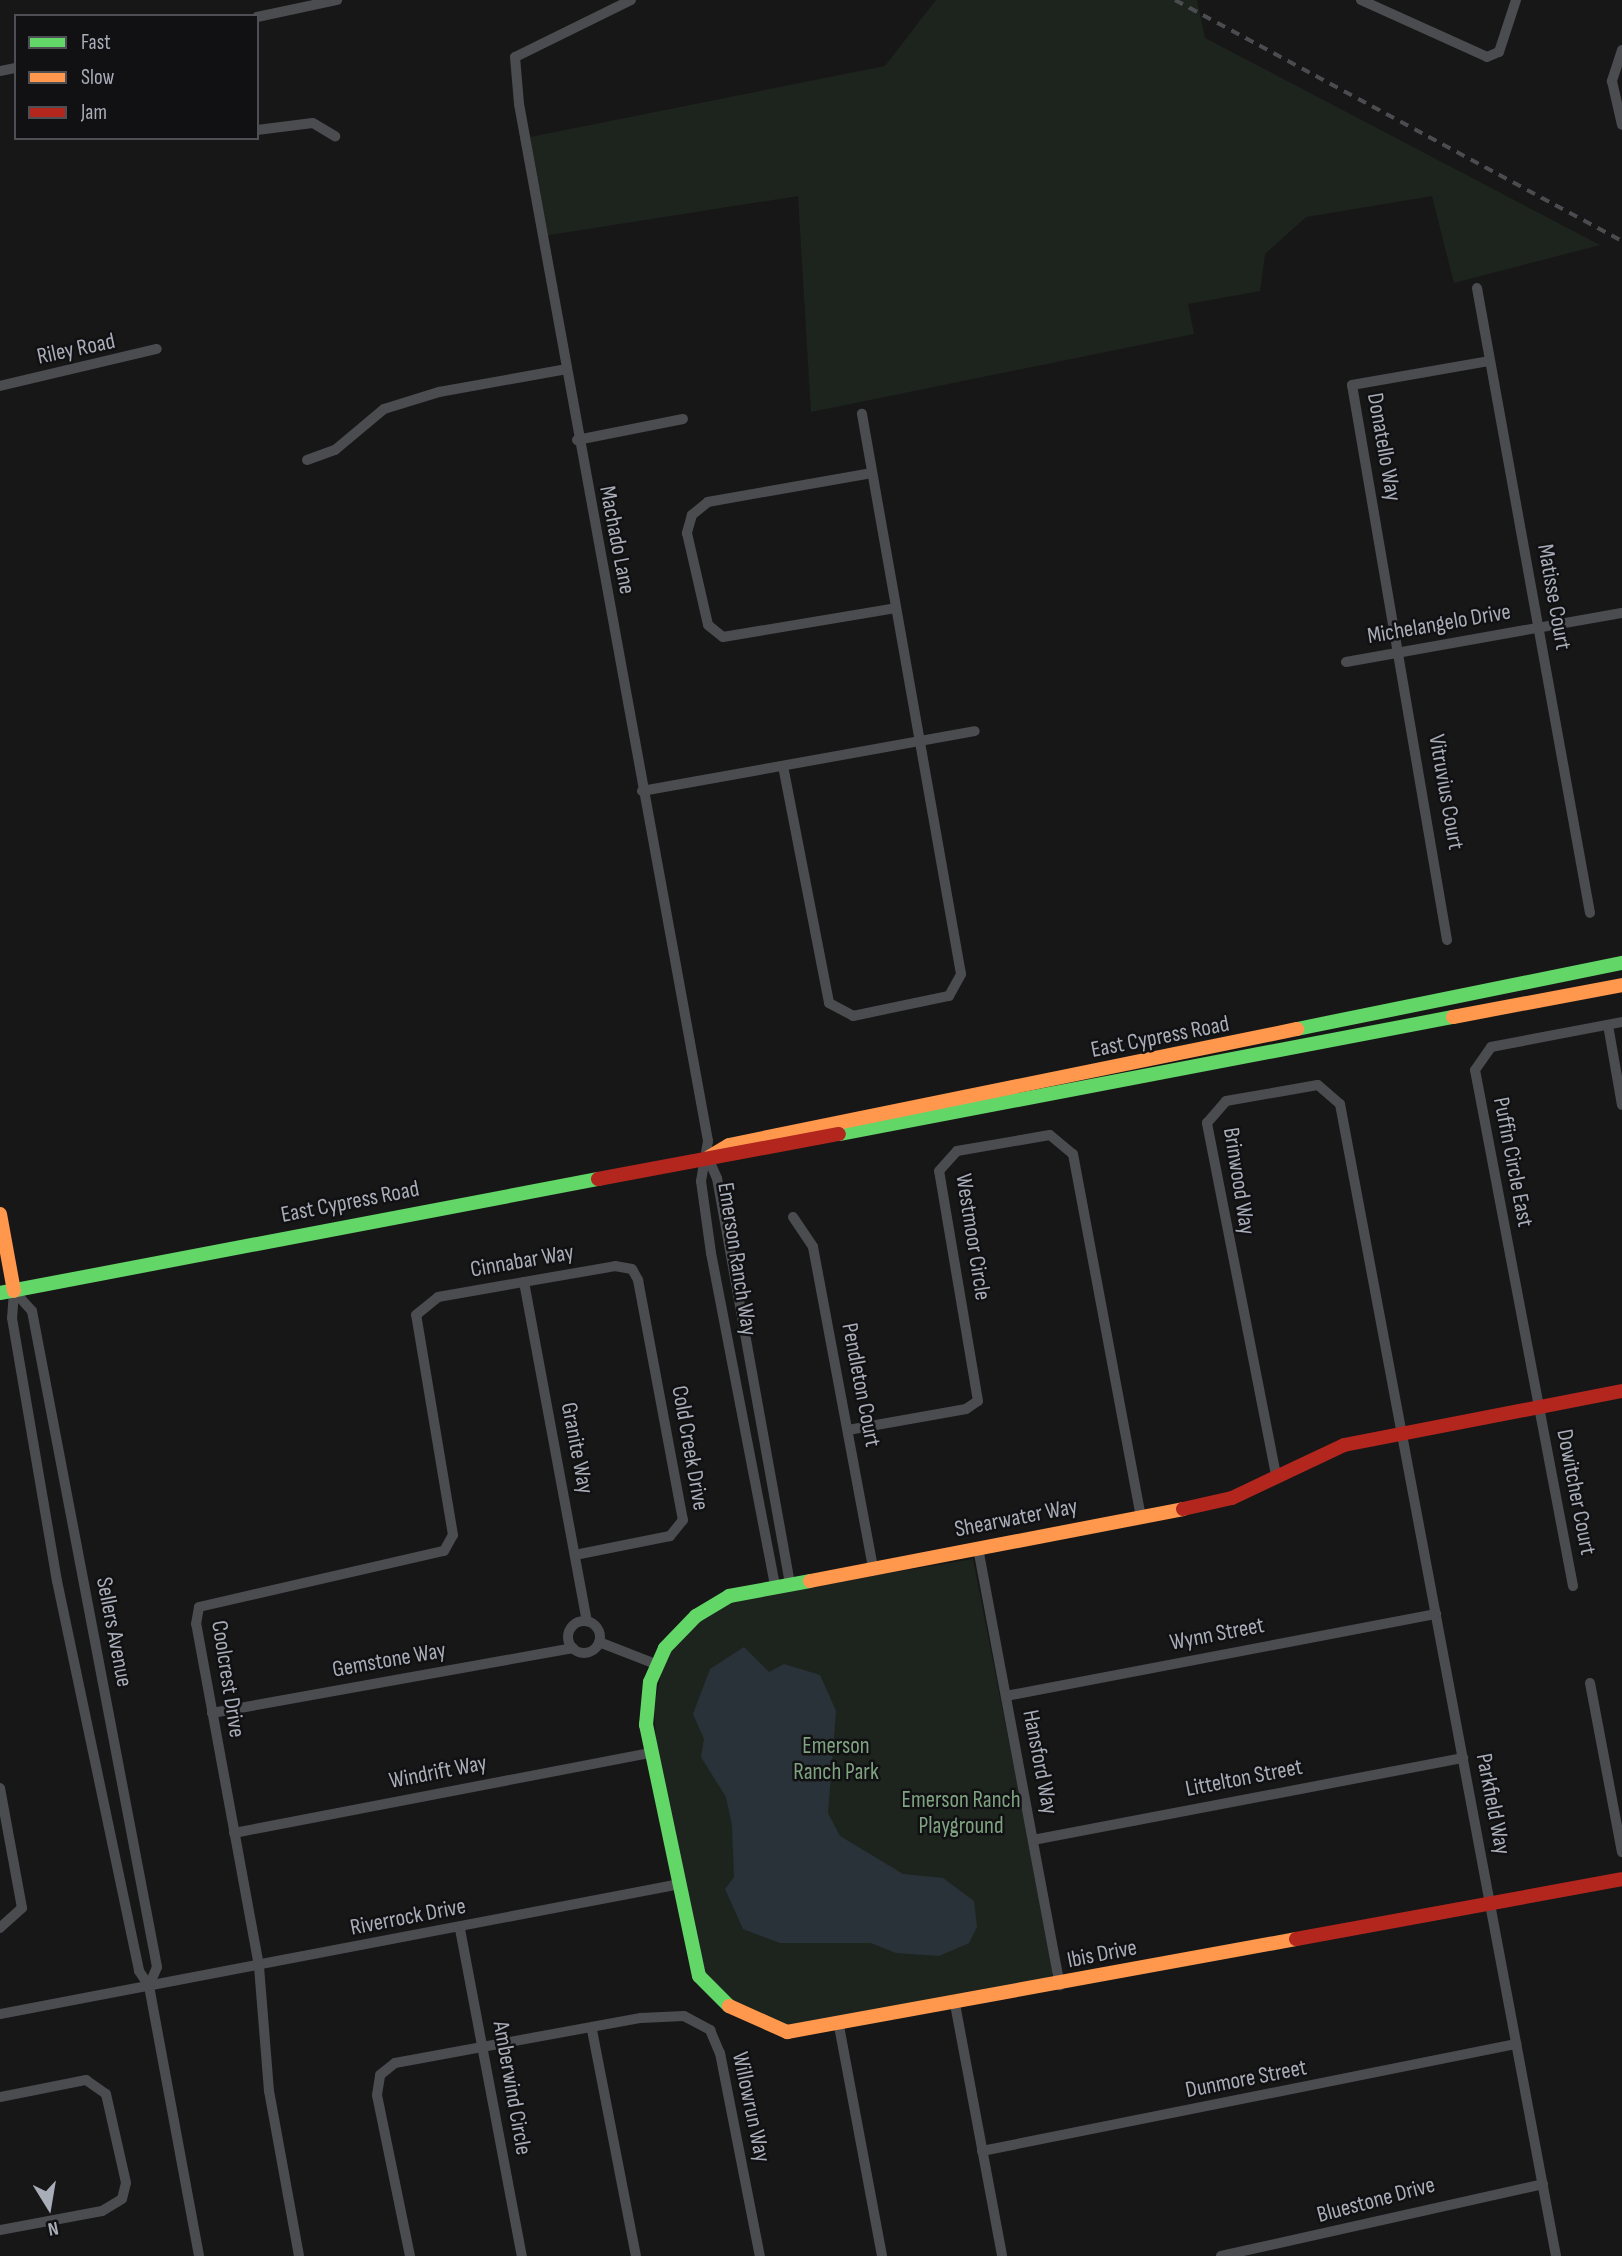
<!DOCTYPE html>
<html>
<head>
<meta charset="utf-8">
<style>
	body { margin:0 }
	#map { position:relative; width:1622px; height:2256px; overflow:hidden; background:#171717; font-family:"Sofia Sans Condensed",sans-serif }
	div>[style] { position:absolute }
	.green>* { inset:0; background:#1d241e }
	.water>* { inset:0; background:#2a3239 }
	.street>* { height:10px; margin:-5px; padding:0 5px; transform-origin:5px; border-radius:5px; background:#4b4c50 }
	.street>.ring { margin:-5px; padding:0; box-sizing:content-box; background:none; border:10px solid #4b4c50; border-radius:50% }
	.fast>* { height:14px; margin:-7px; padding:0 7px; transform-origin:7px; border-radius:7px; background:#63d668 }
	.slow>* { height:14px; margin:-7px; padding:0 7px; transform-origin:7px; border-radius:7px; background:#ff974d }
	.jam>* { height:14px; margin:-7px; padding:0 7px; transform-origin:7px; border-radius:7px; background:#b3261e }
	.rail>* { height:3.5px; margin-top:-1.75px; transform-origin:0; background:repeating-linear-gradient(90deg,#4b4c4f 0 9px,transparent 0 16px) }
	span { translate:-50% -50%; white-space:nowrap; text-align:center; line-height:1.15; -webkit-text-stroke:5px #111113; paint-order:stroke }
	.street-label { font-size:23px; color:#a8adb8 }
	.park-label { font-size:23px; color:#7fa381 }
	.legend { position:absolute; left:14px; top:14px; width:245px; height:126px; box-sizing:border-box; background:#111113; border:2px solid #4d4f55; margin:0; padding:9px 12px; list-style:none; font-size:21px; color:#a8adb8 }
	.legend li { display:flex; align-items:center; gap:14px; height:35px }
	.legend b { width:35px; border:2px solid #4d4f55 }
	.north { position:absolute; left:14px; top:2172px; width:70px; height:70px; -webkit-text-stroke:5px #111113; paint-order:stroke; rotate:169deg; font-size:19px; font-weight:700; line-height:28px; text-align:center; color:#a8adb8 }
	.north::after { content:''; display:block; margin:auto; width:24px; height:32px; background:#a8adb8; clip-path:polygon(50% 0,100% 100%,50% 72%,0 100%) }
</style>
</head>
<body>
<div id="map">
	<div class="green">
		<i style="clip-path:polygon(936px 0,1197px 0,1205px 38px,1600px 245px,1454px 283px,1432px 196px,1306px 217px,1265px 254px,1260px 291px,1188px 304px,1194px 334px,811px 412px,798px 196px,543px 236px,520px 139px,885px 66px)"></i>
		<i style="clip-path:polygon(973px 1559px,1054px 1973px,1041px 1985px,785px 2026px,737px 2005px,706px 1973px,696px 1940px,657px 1753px,654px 1707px,664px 1660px,696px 1622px,740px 1598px)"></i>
	</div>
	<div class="water">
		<i style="clip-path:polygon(744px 1647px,769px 1672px,784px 1664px,820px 1675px,836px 1711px,828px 1813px,840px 1836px,903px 1874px,943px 1878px,974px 1901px,977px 1927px,969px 1943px,939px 1956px,896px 1953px,871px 1943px,780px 1943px,743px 1929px,725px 1889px,734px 1877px,732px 1825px,726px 1797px,701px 1757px,704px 1739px,693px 1714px,710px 1669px)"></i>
	</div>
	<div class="street">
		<i style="left:631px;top:0;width:129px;rotate:153.8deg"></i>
		<i style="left:515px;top:57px;width:47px;rotate:85.1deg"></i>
		<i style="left:519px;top:104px;width:1054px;rotate:79.67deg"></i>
		<i style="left:708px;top:1141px;width:41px;rotate:99.9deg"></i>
		<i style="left:701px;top:1181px;width:73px;rotate:82.1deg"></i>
		<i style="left:711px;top:1253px;width:339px;rotate:79.1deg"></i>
		<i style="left:1361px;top:0;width:138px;rotate:24.3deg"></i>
		<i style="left:1487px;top:57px;width:13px;rotate:-23deg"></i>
		<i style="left:1499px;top:52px;width:55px;rotate:-71.9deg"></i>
		<i style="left:257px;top:17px;width:82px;rotate:-12deg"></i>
		<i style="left:1622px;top:50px;width:33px;rotate:108deg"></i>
		<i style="left:1612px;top:81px;width:45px;rotate:77.2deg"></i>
		<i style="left:0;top:71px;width:16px;rotate:-11deg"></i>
		<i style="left:257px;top:130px;width:56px;rotate:-7.1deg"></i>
		<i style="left:313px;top:123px;width:26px;rotate:31deg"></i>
		<i style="left:1477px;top:288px;width:635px;rotate:79.75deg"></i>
		<i style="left:0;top:386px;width:161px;rotate:-13.3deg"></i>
		<i style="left:577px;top:440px;width:108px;rotate:-11.2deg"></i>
		<i style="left:307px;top:460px;width:30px;rotate:-20deg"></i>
		<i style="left:335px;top:450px;width:64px;rotate:-39.9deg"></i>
		<i style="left:384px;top:409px;width:58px;rotate:-17.2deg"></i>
		<i style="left:439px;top:392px;width:130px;rotate:-10.2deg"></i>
		<i style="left:872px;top:473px;width:167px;rotate:170deg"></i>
		<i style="left:708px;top:502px;width:21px;rotate:141deg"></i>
		<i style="left:692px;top:515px;width:19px;rotate:106deg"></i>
		<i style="left:687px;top:533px;width:94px;rotate:77.1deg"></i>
		<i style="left:708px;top:625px;width:19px;rotate:39deg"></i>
		<i style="left:723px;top:637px;width:175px;rotate:-9.5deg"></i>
		<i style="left:1346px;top:662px;width:280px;rotate:-10.1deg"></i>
		<i style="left:783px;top:766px;width:241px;rotate:79deg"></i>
		<i style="left:829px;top:1003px;width:27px;rotate:28deg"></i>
		<i style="left:853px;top:1016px;width:98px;rotate:-11.8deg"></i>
		<i style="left:949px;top:996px;width:25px;rotate:-61deg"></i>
		<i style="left:961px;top:974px;width:569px;rotate:-100.03deg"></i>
		<i style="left:642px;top:791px;width:338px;rotate:-10.2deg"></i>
		<i style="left:1447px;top:940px;width:563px;rotate:-99.71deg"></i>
		<i style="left:1352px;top:385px;width:140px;rotate:-9.9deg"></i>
		<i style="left:1608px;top:1025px;width:81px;rotate:80.1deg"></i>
		<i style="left:708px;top:1158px;width:22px;rotate:66deg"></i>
		<i style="left:717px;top:1178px;width:411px;rotate:79.8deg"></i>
		<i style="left:793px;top:1217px;width:36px;rotate:56deg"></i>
		<i style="left:813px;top:1247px;width:326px;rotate:79.4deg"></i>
		<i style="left:524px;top:1282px;width:345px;rotate:79.5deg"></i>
		<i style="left:14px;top:1291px;width:27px;rotate:94deg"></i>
		<i style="left:12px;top:1318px;width:267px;rotate:80.3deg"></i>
		<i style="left:57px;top:1581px;width:399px;rotate:78.1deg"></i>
		<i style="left:139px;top:1971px;width:18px;rotate:56deg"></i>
		<i style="left:149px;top:1986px;width:275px;rotate:79.5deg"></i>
		<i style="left:14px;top:1291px;width:27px;rotate:48deg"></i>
		<i style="left:32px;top:1311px;width:668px;rotate:79.21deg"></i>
		<i style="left:157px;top:1967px;width:21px;rotate:113deg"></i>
		<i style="left:848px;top:1430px;width:120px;rotate:-10.1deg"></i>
		<i style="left:966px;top:1409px;width:14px;rotate:-34deg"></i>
		<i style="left:978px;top:1401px;width:233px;rotate:-99.6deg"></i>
		<i style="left:939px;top:1171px;width:27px;rotate:-48deg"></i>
		<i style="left:957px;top:1151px;width:94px;rotate:-9.8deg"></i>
		<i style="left:1050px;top:1135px;width:30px;rotate:40deg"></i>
		<i style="left:1073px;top:1154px;width:369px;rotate:79.4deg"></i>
		<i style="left:1276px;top:1475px;width:359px;rotate:-101.1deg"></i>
		<i style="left:1207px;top:1123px;width:29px;rotate:-49deg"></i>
		<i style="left:1226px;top:1101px;width:93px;rotate:-9.9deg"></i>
		<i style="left:1318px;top:1085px;width:29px;rotate:41deg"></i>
		<i style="left:1340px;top:1104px;width:1172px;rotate:79.38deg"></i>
		<i style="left:978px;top:1548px;width:445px;rotate:79.4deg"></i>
		<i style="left:1573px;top:1586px;width:525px;rotate:-100.75deg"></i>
		<i style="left:1475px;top:1070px;width:28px;rotate:-55deg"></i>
		<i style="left:1491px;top:1047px;width:133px;rotate:-10.8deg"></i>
		<i class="ring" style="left:568px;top:1621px;width:22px;height:22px"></i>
		<i style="left:599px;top:1642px;width:63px;rotate:21.3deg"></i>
		<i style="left:1590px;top:1683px;width:172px;rotate:79.3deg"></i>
		<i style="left:1006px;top:1696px;width:438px;rotate:-10.8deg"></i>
		<i style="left:212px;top:1713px;width:367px;rotate:-10.2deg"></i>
		<i style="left:0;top:1788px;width:122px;rotate:79.6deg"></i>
		<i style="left:22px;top:1908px;width:30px;rotate:138deg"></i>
		<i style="left:234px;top:1833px;width:424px;rotate:-10.9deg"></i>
		<i style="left:1033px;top:1840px;width:438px;rotate:-10.8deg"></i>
		<i style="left:460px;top:1929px;width:333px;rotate:79.3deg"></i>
		<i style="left:955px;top:2004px;width:256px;rotate:79.4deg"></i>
		<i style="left:0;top:2014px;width:687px;rotate:-10.82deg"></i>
		<i style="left:839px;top:2026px;width:234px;rotate:79.4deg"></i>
		<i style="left:592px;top:2030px;width:230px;rotate:79deg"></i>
		<i style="left:0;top:2097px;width:88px;rotate:-11.2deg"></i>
		<i style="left:86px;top:2080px;width:24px;rotate:35deg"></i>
		<i style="left:106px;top:2094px;width:91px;rotate:77.3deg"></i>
		<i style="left:126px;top:2183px;width:16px;rotate:104deg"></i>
		<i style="left:122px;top:2199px;width:23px;rotate:149deg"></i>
		<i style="left:102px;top:2211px;width:104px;rotate:169.4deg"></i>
		<i style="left:982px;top:2151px;width:545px;rotate:-11.33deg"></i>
		<i style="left:299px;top:2256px;width:168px;rotate:-100.3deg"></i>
		<i style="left:269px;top:2091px;width:125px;rotate:-94.6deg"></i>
		<i style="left:259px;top:1966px;width:348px;rotate:-100.4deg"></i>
		<i style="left:196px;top:1624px;width:17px;rotate:-80deg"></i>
		<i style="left:199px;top:1607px;width:251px;rotate:-12.9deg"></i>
		<i style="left:444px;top:1551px;width:18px;rotate:-61deg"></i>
		<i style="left:453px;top:1535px;width:223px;rotate:-99.5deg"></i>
		<i style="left:416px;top:1315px;width:28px;rotate:-39deg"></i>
		<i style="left:438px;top:1297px;width:180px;rotate:-9.9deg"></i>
		<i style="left:615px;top:1266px;width:17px;rotate:10deg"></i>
		<i style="left:632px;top:1269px;width:13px;rotate:61deg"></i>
		<i style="left:638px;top:1280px;width:244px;rotate:79.4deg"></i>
		<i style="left:683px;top:1520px;width:21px;rotate:129deg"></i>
		<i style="left:670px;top:1536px;width:97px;rotate:168.7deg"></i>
		<i style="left:410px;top:2256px;width:164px;rotate:-101.6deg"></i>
		<i style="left:377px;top:2095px;width:20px;rotate:-81deg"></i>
		<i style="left:380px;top:2075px;width:19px;rotate:-39deg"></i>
		<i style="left:395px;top:2063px;width:250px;rotate:-10.4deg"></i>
		<i style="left:641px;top:2018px;width:43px;rotate:-2.7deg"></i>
		<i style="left:684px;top:2016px;width:30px;rotate:28deg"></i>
		<i style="left:710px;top:2030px;width:25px;rotate:67deg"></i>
		<i style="left:720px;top:2053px;width:207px;rotate:78.9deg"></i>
		<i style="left:1221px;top:2256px;width:330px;rotate:-12.6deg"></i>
	</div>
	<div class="fast">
		<i style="left:1297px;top:1029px;width:332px;rotate:-11.5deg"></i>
		<i style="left:839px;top:1134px;width:625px;rotate:-10.79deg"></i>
		<i style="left:0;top:1293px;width:609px;rotate:-10.79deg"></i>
		<i style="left:729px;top:2006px;width:42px;rotate:-135deg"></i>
		<i style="left:699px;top:1976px;width:257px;rotate:-101.9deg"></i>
		<i style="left:646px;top:1725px;width:43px;rotate:-84.7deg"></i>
		<i style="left:650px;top:1682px;width:37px;rotate:-66deg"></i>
		<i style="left:665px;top:1648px;width:45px;rotate:-45.9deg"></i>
		<i style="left:696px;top:1616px;width:39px;rotate:-31deg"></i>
		<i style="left:729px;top:1596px;width:82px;rotate:-10.5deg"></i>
	</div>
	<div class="slow">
		<i style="left:1453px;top:1017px;width:172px;rotate:-10.7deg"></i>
		<i style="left:709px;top:1157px;width:23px;rotate:-31deg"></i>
		<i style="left:729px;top:1145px;width:580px;rotate:-11.54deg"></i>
		<i style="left:0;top:1214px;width:78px;rotate:79.7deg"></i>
		<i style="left:810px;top:1581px;width:380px;rotate:-10.9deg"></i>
		<i style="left:729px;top:2006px;width:64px;rotate:24.1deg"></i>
		<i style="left:787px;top:2032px;width:517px;rotate:-10.35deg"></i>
	</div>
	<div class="jam">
		<i style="left:598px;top:1179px;width:245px;rotate:-10.6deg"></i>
		<i style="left:1183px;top:1509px;width:50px;rotate:-12.7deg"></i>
		<i style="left:1232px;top:1498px;width:124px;rotate:-25.3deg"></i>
		<i style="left:1344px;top:1445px;width:283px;rotate:-11deg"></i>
		<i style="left:1296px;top:1939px;width:331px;rotate:-10.4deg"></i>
	</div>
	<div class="rail">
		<i style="left:1175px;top:0;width:508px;rotate:28.33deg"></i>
	</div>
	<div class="street-label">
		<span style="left:76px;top:349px;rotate:-12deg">Riley Road</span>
		<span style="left:1384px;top:447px;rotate:80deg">Donatello Way</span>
		<span style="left:617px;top:540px;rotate:79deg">Machado Lane</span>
		<span style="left:1554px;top:597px;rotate:80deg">Matisse Court</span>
		<span style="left:1439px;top:624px;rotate:-10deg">Michelangelo Drive</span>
		<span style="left:1446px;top:792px;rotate:80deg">Vitruvius Court</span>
		<span style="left:1160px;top:1037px;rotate:-11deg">East Cypress Road</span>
		<span style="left:1513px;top:1162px;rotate:79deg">Puffin Circle East</span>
		<span style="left:1239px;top:1181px;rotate:81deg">Brinwood Way</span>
		<span style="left:350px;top:1202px;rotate:-11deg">East Cypress Road</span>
		<span style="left:973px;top:1237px;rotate:81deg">Westmoor Circle</span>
		<span style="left:737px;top:1259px;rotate:81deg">Emerson Ranch Way</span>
		<span style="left:522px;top:1261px;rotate:-10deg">Cinnabar Way</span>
		<span style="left:861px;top:1385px;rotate:79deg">Pendleton Court</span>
		<span style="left:577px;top:1448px;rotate:79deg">Granite Way</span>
		<span style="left:690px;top:1448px;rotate:80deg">Cold Creek Drive</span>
		<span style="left:1576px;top:1492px;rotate:79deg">Dowitcher Court</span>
		<span style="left:1016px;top:1518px;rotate:-11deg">Shearwater Way</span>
		<span style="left:114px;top:1632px;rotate:79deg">Sellers Avenue</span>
		<span style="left:1217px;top:1634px;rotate:-11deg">Wynn Street</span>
		<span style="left:389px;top:1660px;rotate:-10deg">Gemstone Way</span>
		<span style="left:228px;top:1679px;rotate:81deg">Coolcrest Drive</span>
		<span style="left:1040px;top:1762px;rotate:79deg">Hansford Way</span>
		<span style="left:438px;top:1772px;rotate:-11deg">Windrift Way</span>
		<span style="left:1244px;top:1778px;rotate:-11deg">Littelton Street</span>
		<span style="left:1493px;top:1804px;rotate:79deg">Parkfield Way</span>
		<span style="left:408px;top:1917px;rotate:-11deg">Riverrock Drive</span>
		<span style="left:1102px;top:1954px;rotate:-11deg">Ibis Drive</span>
		<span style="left:1246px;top:2079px;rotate:-11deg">Dunmore Street</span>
		<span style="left:512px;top:2088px;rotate:80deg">Amberwind Circle</span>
		<span style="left:751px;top:2107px;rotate:78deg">Willowrun Way</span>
		<span style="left:1376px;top:2200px;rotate:-15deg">Bluestone Drive</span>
	</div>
	<div class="park-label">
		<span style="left:836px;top:1759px">Emerson<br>Ranch Park</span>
		<span style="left:961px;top:1813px">Emerson Ranch<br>Playground</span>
	</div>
	<ul class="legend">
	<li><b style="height:9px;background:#63d668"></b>Fast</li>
	<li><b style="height:9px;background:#ff974d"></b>Slow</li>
	<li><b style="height:9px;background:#b3261e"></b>Jam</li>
	</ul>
	<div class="north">N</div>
</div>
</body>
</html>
